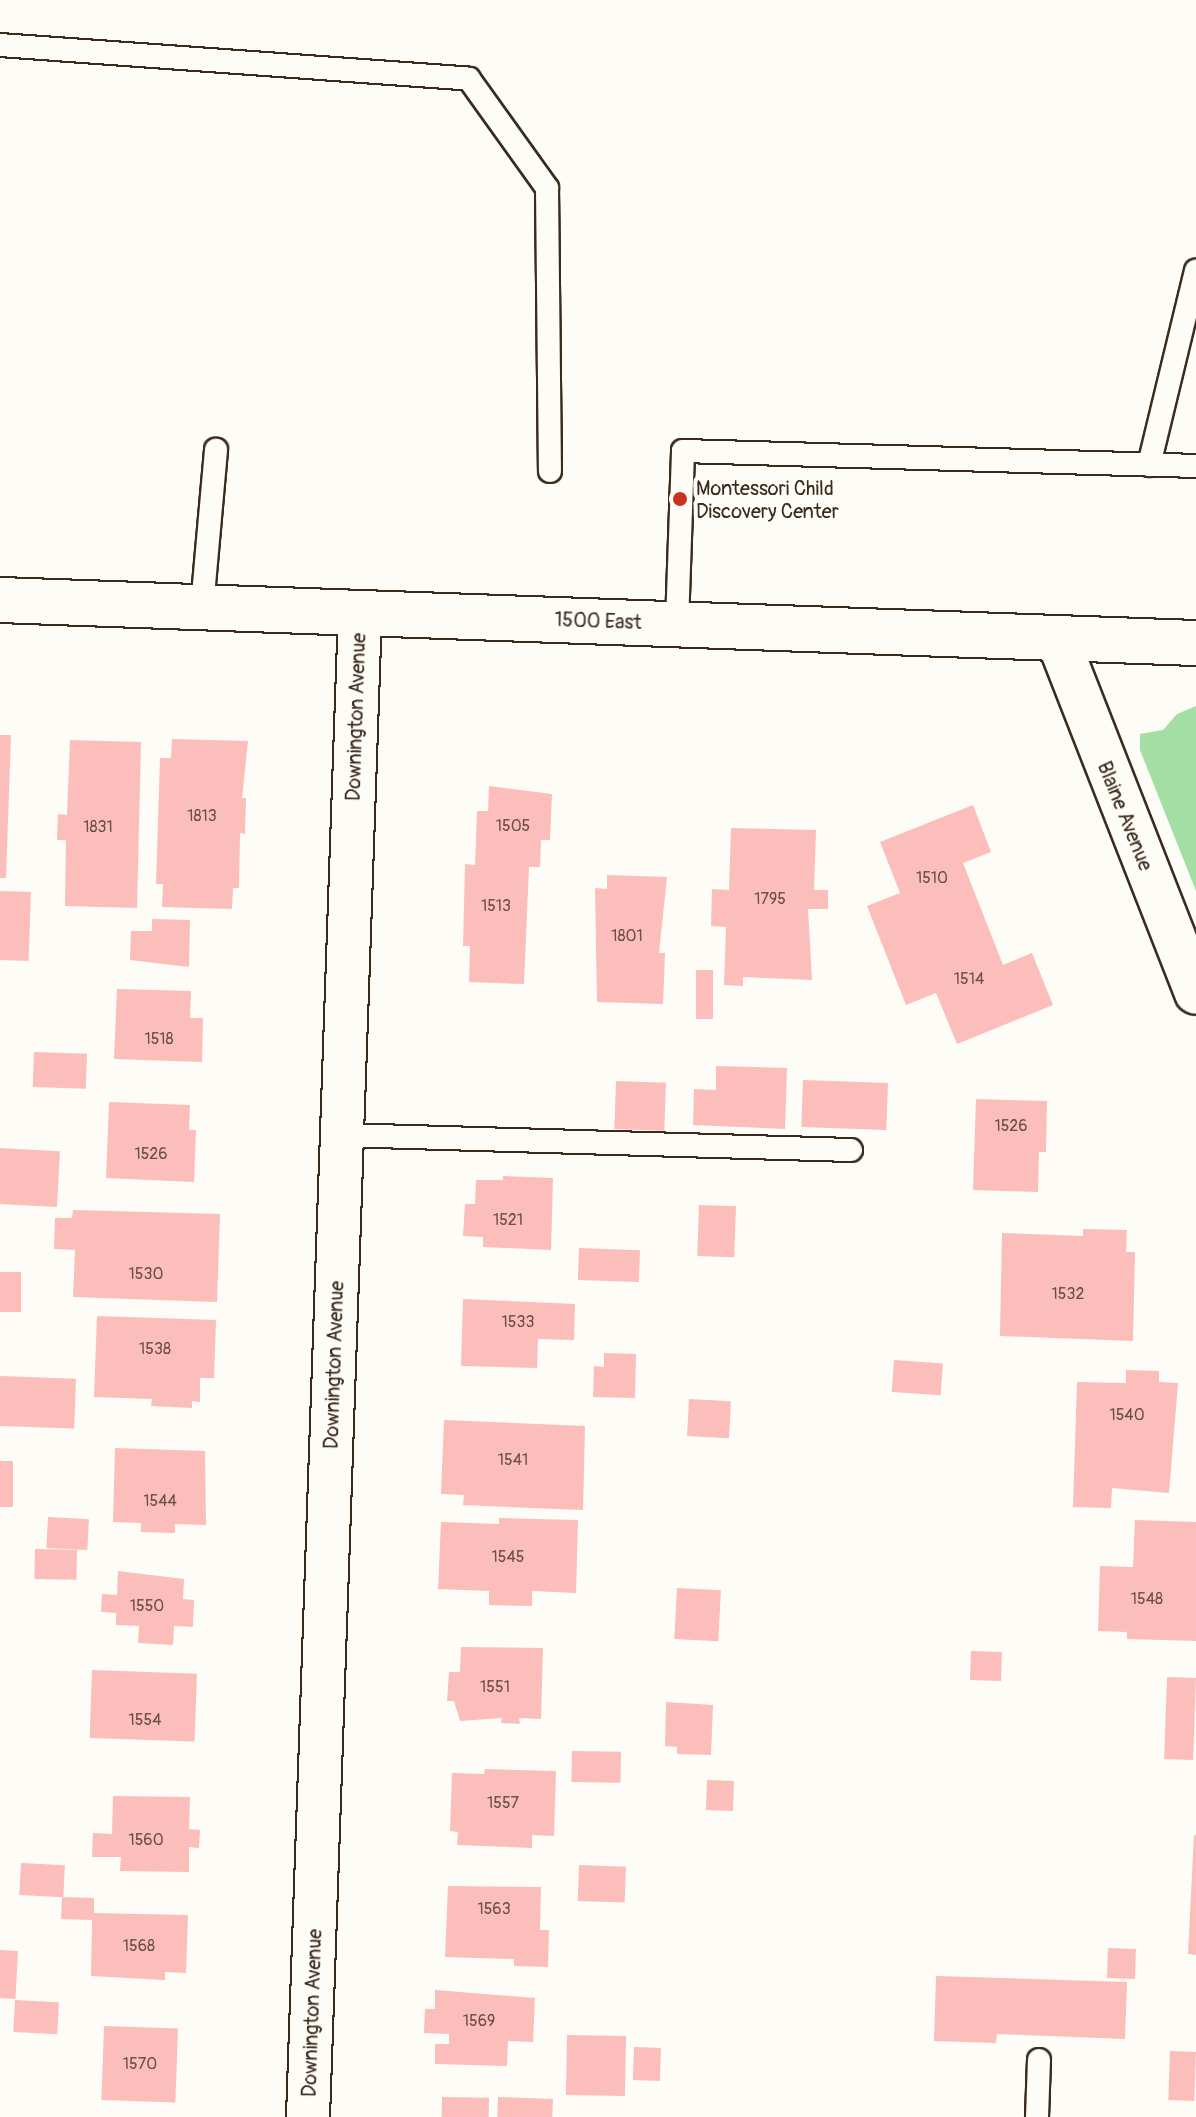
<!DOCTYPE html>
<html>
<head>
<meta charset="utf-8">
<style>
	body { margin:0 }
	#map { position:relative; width:1196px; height:2117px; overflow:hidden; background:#fdfcf7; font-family:Pangolin,sans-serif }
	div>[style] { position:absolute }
	.green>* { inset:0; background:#a3dea4 }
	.building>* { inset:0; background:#fbbeba; transform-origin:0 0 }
	.roads { filter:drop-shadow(2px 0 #3b2a1e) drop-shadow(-2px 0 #3b2a1e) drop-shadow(0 2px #3b2a1e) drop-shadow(0 -2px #3b2a1e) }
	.lane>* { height:22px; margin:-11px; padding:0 11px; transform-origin:11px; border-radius:11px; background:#fdfcf7 }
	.street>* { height:42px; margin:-21px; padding:0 21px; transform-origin:21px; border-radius:21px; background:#fdfcf7 }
	.secondary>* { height:44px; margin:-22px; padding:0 22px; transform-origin:22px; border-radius:22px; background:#fdfcf7 }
	.dots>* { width:22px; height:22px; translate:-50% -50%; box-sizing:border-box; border:4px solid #fdfcf7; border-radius:50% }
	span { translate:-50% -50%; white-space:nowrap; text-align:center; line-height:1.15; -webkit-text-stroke:8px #fdfcf7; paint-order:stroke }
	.number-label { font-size:16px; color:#6b4f45 }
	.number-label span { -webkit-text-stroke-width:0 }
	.poi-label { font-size:20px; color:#3b2a1e }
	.left { translate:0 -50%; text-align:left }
	.street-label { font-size:20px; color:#3b2a1e }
</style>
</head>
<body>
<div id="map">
	<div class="green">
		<i style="clip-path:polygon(1196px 706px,1196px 891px,1140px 750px,1140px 734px,1163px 730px,1177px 714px)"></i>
	</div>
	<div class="building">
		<i style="clip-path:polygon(0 735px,11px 735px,6px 878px,0 878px)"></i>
		<i style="clip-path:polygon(172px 739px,248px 741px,242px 798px,246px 798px,245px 834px,240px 833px,239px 888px,233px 888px,232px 909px,162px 907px,163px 884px,156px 884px,160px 758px,171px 758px)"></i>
		<i style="clip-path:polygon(70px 740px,141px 742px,137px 908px,65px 906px,66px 840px,57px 840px,58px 814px,67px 815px)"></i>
		<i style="clip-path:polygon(489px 786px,552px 794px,550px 840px,541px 840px,540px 867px,529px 867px,524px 984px,469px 982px,470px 946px,463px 946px,465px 864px,475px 865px,477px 811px,488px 811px)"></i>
		<i style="clip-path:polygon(973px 805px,991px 852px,963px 863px,1003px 965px,1032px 953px,1053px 1005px,957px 1044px,936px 993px,906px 1005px,867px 906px,900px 893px,880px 842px)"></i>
		<i style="clip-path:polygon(731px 828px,816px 830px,814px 890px,828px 890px,828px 909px,808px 909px,812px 980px,743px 977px,743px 986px,724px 985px,726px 927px,711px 926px,712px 889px,729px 890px)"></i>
		<i style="clip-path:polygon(607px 875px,667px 877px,659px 953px,665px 953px,663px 1004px,597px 1002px,595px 888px,607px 889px)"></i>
		<i style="left:0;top:891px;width:31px;height:69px;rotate:2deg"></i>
		<i style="clip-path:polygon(152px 919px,190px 920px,189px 967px,130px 960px,131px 931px,152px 931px)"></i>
		<i style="left:696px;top:970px;width:17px;height:49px"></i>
		<i style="clip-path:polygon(117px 989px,191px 991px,190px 1018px,203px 1018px,202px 1062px,114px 1059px)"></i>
		<i style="left:34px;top:1052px;width:53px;height:35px;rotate:2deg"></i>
		<i style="clip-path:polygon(716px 1066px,787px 1068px,785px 1129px,693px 1125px,694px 1089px,716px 1090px)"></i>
		<i style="left:803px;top:1080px;width:85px;height:47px;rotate:2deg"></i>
		<i style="left:616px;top:1081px;width:50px;height:48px;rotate:2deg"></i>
		<i style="clip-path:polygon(976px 1099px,1047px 1101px,1046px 1152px,1039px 1152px,1038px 1192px,973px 1190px)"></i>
		<i style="clip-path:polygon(109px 1102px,190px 1105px,189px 1130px,196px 1130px,194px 1182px,106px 1178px)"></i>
		<i style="left:0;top:1148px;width:60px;height:56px;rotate:3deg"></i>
		<i style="clip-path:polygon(503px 1176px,553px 1178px,551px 1250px,483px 1247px,483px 1237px,463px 1236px,465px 1204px,475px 1204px,476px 1180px,503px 1180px)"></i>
		<i style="left:699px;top:1205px;width:37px;height:51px;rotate:2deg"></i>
		<i style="clip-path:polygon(73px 1210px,220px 1214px,217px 1302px,73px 1297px,75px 1250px,54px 1249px,55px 1218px,72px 1218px)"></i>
		<i style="clip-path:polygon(1083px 1229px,1127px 1230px,1126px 1252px,1135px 1252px,1133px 1341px,1000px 1336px,1002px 1233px,1083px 1236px)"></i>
		<i style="left:579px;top:1248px;width:61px;height:32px;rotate:2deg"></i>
		<i style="left:0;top:1272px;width:21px;height:40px"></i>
		<i style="clip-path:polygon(463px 1299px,575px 1304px,574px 1340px,538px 1339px,537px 1368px,461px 1366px)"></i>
		<i style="clip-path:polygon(97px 1316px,216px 1320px,214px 1378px,200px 1378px,200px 1402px,192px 1401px,192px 1408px,151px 1406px,152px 1399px,94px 1397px)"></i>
		<i style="clip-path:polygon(604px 1353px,636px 1354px,635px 1398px,593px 1397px,594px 1366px,604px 1367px)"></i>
		<i style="left:894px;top:1360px;width:49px;height:32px;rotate:4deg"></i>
		<i style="clip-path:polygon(1126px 1370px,1159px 1371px,1159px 1382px,1178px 1383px,1169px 1493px,1112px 1488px,1111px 1508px,1073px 1507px,1077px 1382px,1126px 1383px)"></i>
		<i style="left:0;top:1376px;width:76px;height:50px;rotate:2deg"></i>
		<i style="left:689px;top:1399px;width:42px;height:37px;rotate:3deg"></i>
		<i style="clip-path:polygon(444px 1420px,585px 1426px,583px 1510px,463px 1505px,464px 1495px,441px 1494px)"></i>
		<i style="clip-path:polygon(115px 1448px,205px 1451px,206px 1525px,175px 1524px,175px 1533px,141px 1532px,141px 1523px,113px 1522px)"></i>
		<i style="left:0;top:1461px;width:13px;height:46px"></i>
		<i style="left:48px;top:1517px;width:41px;height:31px;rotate:3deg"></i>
		<i style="clip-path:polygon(499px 1518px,578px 1520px,576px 1593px,532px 1591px,532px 1606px,489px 1605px,489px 1591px,438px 1589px,441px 1522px,499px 1524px)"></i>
		<i style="clip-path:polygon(1135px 1520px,1196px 1522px,1196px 1641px,1127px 1639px,1127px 1632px,1098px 1631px,1100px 1566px,1133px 1567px)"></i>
		<i style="left:35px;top:1549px;width:42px;height:30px;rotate:1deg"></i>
		<i style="clip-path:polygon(118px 1571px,184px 1579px,183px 1599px,194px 1600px,193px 1627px,174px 1626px,173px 1645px,138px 1643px,139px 1626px,116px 1625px,116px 1613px,101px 1612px,102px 1594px,117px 1595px)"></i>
		<i style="left:677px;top:1588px;width:44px;height:51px;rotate:3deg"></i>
		<i style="clip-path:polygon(461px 1647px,543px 1648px,541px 1719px,519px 1718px,520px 1724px,501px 1723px,502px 1718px,460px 1721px,454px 1701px,447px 1701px,449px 1672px,460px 1672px)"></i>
		<i style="left:971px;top:1651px;width:31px;height:29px;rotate:2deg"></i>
		<i style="left:92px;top:1670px;width:105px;height:68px;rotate:2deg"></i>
		<i style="left:1167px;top:1677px;width:29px;height:82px;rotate:2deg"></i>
		<i style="clip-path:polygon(666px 1702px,713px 1705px,711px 1755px,677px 1754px,677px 1747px,665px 1746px)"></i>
		<i style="left:572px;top:1751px;width:49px;height:31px;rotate:1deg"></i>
		<i style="clip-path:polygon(485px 1769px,556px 1771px,554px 1836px,532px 1835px,532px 1848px,457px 1845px,458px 1832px,450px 1831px,452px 1773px,484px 1774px)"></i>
		<i style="left:707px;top:1780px;width:27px;height:30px;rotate:2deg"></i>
		<i style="clip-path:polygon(113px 1796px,190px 1797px,189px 1829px,200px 1830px,199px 1848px,189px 1847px,189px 1872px,120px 1871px,121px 1857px,92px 1857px,93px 1833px,112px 1834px)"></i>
		<i style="clip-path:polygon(1194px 1835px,1196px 1835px,1196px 1955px,1188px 1954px)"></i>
		<i style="left:21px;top:1863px;width:44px;height:32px;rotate:3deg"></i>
		<i style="left:579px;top:1865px;width:47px;height:36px;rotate:2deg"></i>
		<i style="clip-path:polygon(448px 1886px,541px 1887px,540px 1930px,549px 1930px,548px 1967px,514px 1966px,514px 1959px,445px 1957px)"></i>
		<i style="clip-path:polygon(62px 1897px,94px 1898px,94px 1913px,188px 1915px,186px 1973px,165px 1972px,165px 1980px,91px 1976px,92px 1920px,61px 1919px)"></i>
		<i style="left:1108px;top:1948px;width:28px;height:30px;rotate:2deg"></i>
		<i style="left:0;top:1950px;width:18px;height:48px;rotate:3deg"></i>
		<i style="clip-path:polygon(936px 1976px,1127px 1982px,1125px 2039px,997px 2034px,996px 2043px,934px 2041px)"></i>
		<i style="clip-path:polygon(435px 1990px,535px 1998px,533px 2042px,508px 2041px,507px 2066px,435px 2064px,435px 2044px,449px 2044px,449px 2034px,424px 2033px,425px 2009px,435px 2009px)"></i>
		<i style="left:15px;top:2000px;width:44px;height:32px;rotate:3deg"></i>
		<i style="left:104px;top:2026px;width:74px;height:74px;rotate:2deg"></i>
		<i style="left:567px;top:2035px;width:59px;height:60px;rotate:1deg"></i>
		<i style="left:634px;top:2047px;width:27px;height:33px;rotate:2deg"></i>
		<i style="left:1170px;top:2051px;width:26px;height:49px;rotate:2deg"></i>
		<i style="left:442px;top:2097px;width:47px;height:20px;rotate:1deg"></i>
		<i style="left:498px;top:2097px;width:55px;height:20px;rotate:2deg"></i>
	</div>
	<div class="roads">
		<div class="lane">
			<i style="left:0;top:45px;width:470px;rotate:4.1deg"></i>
			<i style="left:469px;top:79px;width:134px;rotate:54.4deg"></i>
			<i style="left:547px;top:188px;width:283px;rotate:89.4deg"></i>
			<i style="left:1149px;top:465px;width:200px;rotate:-76.4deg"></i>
			<i style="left:202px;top:607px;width:158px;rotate:-84.9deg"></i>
			<i style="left:677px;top:624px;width:173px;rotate:-88deg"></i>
			<i style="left:683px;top:451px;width:513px;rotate:1.67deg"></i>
			<i style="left:342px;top:1135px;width:509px;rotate:1.69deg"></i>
			<i style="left:1037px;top:2117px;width:57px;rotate:-88deg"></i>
		</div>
		<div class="street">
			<i style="left:1057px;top:638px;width:381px;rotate:68.6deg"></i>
			<i style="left:308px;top:2117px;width:1505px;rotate:-88.02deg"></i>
		</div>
		<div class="secondary">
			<i style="left:0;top:600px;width:1197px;rotate:2.06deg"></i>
		</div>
	</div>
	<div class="dots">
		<i style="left:680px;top:499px;background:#c8321e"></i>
	</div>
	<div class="number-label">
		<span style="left:202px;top:816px">1813</span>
		<span style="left:513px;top:826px">1505</span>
		<span style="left:98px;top:827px">1831</span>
		<span style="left:932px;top:878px">1510</span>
		<span style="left:770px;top:899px">1795</span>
		<span style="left:496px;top:906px">1513</span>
		<span style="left:627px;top:936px">1801</span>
		<span style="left:969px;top:979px">1514</span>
		<span style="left:159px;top:1039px">1518</span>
		<span style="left:1011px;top:1126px">1526</span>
		<span style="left:151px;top:1154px">1526</span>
		<span style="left:508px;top:1220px">1521</span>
		<span style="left:146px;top:1274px">1530</span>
		<span style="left:1068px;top:1294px">1532</span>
		<span style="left:518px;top:1322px">1533</span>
		<span style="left:155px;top:1349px">1538</span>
		<span style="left:1127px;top:1415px">1540</span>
		<span style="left:513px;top:1460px">1541</span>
		<span style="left:160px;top:1501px">1544</span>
		<span style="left:508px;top:1557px">1545</span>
		<span style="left:1147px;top:1599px">1548</span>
		<span style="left:147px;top:1606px">1550</span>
		<span style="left:495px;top:1687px">1551</span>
		<span style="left:145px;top:1720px">1554</span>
		<span style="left:503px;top:1803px">1557</span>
		<span style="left:146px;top:1840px">1560</span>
		<span style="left:494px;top:1909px">1563</span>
		<span style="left:139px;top:1946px">1568</span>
		<span style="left:479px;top:2021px">1569</span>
		<span style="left:140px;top:2064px">1570</span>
	</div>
	<div class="poi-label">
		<span class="left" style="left:696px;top:500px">Montessori Child<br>Discovery Center</span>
	</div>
	<div class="street-label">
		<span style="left:598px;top:621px;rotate:2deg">1500 East</span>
		<span style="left:356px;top:717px;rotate:-88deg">Downington Avenue</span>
		<span style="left:1125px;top:816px;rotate:68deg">Blaine Avenue</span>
		<span style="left:334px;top:1365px;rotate:-88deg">Downington Avenue</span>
		<span style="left:312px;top:2013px;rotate:-88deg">Downington Avenue</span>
	</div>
</div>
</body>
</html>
